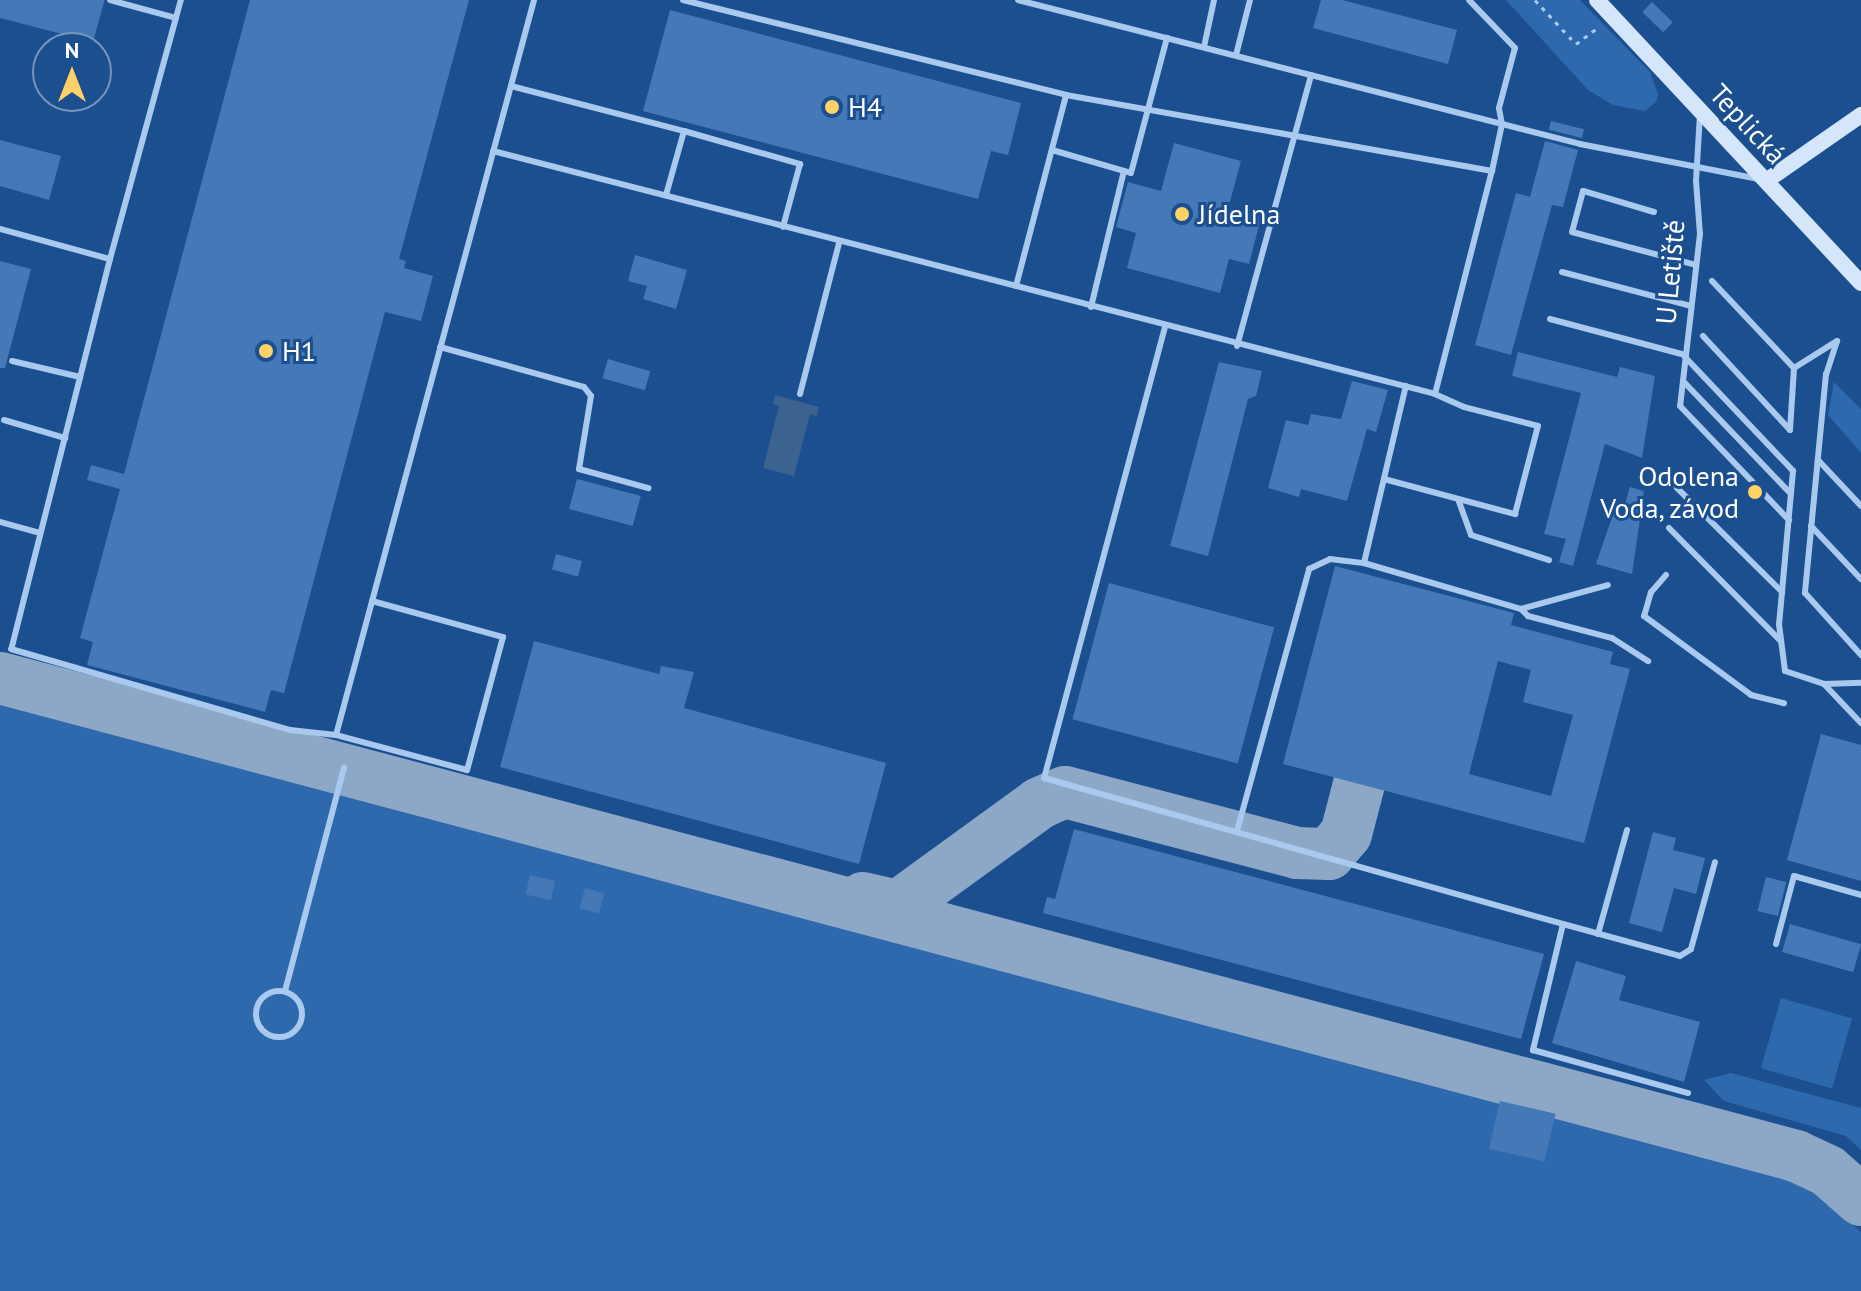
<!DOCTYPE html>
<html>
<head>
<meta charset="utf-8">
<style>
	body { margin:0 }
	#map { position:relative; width:1861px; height:1291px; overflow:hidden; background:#1b4f8f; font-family:"PT Sans",sans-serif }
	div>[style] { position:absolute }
	.green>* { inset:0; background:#2e69ad; transform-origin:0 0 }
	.water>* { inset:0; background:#3c6290 }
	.taxiway>* { height:52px; margin:-26px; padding:0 26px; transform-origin:26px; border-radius:26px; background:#8da7c7 }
	.building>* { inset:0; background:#4478b7; transform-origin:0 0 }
	.path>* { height:3px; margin-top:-1.5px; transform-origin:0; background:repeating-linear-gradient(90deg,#a9c9ee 0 4px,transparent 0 10px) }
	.lane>* { height:6px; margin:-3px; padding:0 3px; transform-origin:3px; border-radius:3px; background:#a9c9ee }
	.lane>.ring { margin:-3px; padding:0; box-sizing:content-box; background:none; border:6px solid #a9c9ee; border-radius:50% }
	.secondary>* { height:16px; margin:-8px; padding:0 8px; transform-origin:8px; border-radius:8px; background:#d6e6fa }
	.dots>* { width:22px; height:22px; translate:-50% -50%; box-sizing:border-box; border:4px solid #1b4f8f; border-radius:50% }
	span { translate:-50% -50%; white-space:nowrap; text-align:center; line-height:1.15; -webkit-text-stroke:6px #1b4f8f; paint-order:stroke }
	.poi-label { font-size:28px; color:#fff }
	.left { translate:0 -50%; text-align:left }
	.right { translate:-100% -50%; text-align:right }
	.street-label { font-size:28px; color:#fff }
	.north { position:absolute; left:32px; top:32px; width:80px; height:80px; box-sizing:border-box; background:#1b4f8f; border:2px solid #7695bc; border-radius:50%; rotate:0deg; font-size:22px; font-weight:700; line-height:32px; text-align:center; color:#fff }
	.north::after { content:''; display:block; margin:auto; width:28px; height:36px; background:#ffd166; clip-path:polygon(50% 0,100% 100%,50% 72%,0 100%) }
</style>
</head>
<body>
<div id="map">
	<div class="green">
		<i style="clip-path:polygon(1506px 0,1580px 0,1650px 72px,1658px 94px,1656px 102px,1645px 111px,1613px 105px,1588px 90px)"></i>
		<i style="clip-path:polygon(1834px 382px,1861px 409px,1861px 453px,1828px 415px)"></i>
		<i style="clip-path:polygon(0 700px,1803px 1181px,1861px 1232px,1861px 1291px,0 1291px)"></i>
		<i style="left:1781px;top:998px;width:74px;height:73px;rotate:16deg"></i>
		<i style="clip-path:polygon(1731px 1073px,1861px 1108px,1861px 1150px,1846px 1136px,1724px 1101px,1704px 1080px)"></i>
	</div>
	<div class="water">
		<i style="clip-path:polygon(775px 395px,819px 407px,817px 416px,810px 414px,794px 476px,763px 468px,779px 406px,773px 404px)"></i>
	</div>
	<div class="taxiway">
		<i style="left:0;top:678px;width:1859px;rotate:14.9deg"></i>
		<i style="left:1796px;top:1156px;width:35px;rotate:25deg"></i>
		<i style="left:1828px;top:1171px;width:44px;rotate:41.3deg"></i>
		<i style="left:863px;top:898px;width:36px;rotate:13deg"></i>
		<i style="left:898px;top:906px;width:175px;rotate:-36deg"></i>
		<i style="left:1040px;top:803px;width:27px;rotate:-24deg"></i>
		<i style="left:1065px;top:792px;width:240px;rotate:14.7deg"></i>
		<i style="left:1297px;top:853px;width:32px;rotate:2deg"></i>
		<i style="left:1329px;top:854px;width:26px;rotate:-50deg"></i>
		<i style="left:1346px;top:834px;width:52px;rotate:-75.4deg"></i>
	</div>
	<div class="building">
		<i style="clip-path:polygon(0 0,104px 0,104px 2px,93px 42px,0 18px)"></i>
		<i style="clip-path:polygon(250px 0,469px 0,399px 259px,406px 261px,404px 268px,433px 276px,421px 321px,385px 312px,284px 693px,271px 690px,265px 712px,87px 665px,93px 642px,80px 638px,120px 489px,87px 480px,91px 465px,124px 474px)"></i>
		<i style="clip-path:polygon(1321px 0,1342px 0,1457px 30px,1448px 64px,1313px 28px)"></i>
		<i style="left:1652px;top:2px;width:29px;height:14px;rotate:44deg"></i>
		<i style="clip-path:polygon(670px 10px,1021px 103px,1008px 155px,991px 151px,978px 199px,643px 111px)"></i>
		<i style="left:1551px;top:121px;width:34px;height:9px;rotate:14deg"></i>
		<i style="clip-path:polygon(0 140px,61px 156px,49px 200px,0 186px)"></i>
		<i style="clip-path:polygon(1545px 141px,1578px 150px,1563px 207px,1552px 205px,1511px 355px,1475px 345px,1516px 193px,1530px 197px)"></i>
		<i style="clip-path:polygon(1174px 143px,1241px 161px,1228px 209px,1261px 218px,1249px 264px,1229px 259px,1220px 293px,1127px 268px,1136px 233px,1116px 227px,1128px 182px,1161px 191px)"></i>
		<i style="clip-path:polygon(635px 255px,687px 270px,676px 309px,643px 299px,647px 286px,628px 281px)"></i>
		<i style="clip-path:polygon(0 261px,31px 269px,5px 368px,0 368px)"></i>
		<i style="clip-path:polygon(1518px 352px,1617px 377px,1620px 367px,1655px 376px,1642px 458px,1605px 444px,1573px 566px,1559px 562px,1566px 539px,1544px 534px,1581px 393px,1512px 376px)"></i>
		<i style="left:608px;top:359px;width:44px;height:20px;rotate:16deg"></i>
		<i style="clip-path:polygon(1219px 362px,1262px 371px,1256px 396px,1248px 399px,1208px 556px,1170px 546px)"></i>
		<i style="clip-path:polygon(1352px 381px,1388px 390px,1376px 432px,1367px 429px,1347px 501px,1301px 489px,1299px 497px,1268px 488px,1286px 420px,1308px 425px,1311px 414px,1341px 419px)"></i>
		<i style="left:577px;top:479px;width:66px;height:31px;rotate:15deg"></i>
		<i style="clip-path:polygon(1630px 487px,1644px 491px,1632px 574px,1596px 564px,1613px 514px,1621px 517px)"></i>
		<i style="left:556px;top:554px;width:27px;height:16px;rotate:15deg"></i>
		<i style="clip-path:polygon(evenodd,1335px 566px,1514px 613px,1511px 625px,1613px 652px,1610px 664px,1630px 669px,1584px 843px,1283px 764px,1335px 566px,1498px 661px,1531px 670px,1523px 702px,1573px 715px,1551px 796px,1469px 774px,1498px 661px)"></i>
		<i style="left:1109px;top:583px;width:171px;height:141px;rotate:15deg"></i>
		<i style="clip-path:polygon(534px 641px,659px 674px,661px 666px,694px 672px,684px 708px,886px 763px,859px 864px,500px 767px)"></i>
		<i style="clip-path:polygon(1821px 734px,1861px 745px,1861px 881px,1787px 860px)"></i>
		<i style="clip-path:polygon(1074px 829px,1544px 954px,1521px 1039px,1043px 913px,1047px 897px,1055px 899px)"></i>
		<i style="clip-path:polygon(1653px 832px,1676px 838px,1673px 850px,1705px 858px,1696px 894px,1674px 888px,1662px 932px,1629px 923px)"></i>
		<i style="left:530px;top:875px;width:26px;height:20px;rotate:13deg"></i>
		<i style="left:1766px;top:877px;width:21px;height:35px;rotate:14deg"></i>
		<i style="left:585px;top:888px;width:20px;height:21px;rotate:15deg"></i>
		<i style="left:1790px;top:924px;width:74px;height:29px;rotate:16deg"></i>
		<i style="clip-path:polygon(1576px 961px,1626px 976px,1619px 1000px,1700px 1022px,1684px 1082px,1552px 1043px)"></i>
		<i style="left:1500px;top:1101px;width:57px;height:49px;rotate:13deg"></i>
	</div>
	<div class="path">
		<i style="left:1535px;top:0;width:60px;rotate:47deg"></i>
		<i style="left:1576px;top:44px;width:30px;rotate:-37deg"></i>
	</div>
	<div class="lane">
		<i style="left:110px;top:0;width:68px;rotate:15.3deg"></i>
		<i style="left:683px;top:0;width:395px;rotate:13.9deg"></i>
		<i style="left:1066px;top:95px;width:433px;rotate:10.1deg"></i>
		<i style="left:1018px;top:0;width:580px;rotate:14.37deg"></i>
		<i style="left:1580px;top:144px;width:182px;rotate:11.1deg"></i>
		<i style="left:1204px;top:47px;width:48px;rotate:-78deg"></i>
		<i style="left:1236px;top:55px;width:57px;rotate:-75.7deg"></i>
		<i style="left:511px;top:86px;width:179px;rotate:14.6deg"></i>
		<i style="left:684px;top:131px;width:66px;rotate:105.7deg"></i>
		<i style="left:1700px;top:114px;width:67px;rotate:93.4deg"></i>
		<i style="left:1696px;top:181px;width:53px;rotate:85.7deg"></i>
		<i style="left:1700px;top:234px;width:173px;rotate:96.6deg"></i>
		<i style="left:1680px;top:406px;width:158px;rotate:46.3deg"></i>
		<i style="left:684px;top:131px;width:121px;rotate:15.9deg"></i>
		<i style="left:800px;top:164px;width:65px;rotate:105.1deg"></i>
		<i style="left:1052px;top:150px;width:82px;rotate:16.2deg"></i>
		<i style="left:1131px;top:173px;width:140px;rotate:-75.1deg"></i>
		<i style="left:493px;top:151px;width:973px;rotate:14.46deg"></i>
		<i style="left:1435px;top:394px;width:230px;rotate:-75.7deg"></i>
		<i style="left:1492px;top:171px;width:48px;rotate:-78deg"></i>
		<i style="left:1502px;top:124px;width:16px;rotate:-101deg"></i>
		<i style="left:1499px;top:108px;width:62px;rotate:-75.1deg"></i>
		<i style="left:1515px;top:48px;width:66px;rotate:-133.8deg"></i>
		<i style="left:1654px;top:212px;width:74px;rotate:-163.5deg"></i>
		<i style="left:1583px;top:191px;width:42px;rotate:105deg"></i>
		<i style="left:1572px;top:232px;width:128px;rotate:14.9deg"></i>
		<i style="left:0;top:229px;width:114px;rotate:15.3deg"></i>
		<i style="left:110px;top:259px;width:402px;rotate:104.2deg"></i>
		<i style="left:11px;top:649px;width:291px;rotate:16.2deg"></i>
		<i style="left:290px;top:730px;width:46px;rotate:6.2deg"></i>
		<i style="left:110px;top:259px;width:269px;rotate:-74.7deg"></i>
		<i style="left:1562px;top:272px;width:133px;rotate:14.8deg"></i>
		<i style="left:1712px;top:281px;width:120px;rotate:46.7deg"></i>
		<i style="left:1794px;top:368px;width:51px;rotate:-32.1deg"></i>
		<i style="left:1837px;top:341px;width:35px;rotate:108deg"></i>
		<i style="left:1826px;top:374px;width:220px;rotate:95.5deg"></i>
		<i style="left:1805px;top:593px;width:84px;rotate:47.9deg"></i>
		<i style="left:1016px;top:286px;width:197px;rotate:-75.3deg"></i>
		<i style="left:1091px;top:307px;width:140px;rotate:-76.4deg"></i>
		<i style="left:1550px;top:319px;width:140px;rotate:14.9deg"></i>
		<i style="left:1165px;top:327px;width:467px;rotate:105deg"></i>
		<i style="left:1044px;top:778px;width:539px;rotate:15.71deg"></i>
		<i style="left:1563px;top:924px;width:130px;rotate:103.4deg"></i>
		<i style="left:1533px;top:1050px;width:161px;rotate:15.5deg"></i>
		<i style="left:1703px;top:336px;width:128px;rotate:47.2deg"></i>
		<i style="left:1790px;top:430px;width:62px;rotate:-86.3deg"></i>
		<i style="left:1237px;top:346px;width:281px;rotate:-74.7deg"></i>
		<i style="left:440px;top:347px;width:149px;rotate:15.5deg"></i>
		<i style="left:584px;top:387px;width:11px;rotate:52deg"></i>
		<i style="left:591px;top:396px;width:74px;rotate:99.3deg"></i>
		<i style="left:579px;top:469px;width:72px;rotate:15.4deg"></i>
		<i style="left:1685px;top:357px;width:157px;rotate:46.5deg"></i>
		<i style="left:1793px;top:471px;width:154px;rotate:95.2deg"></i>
		<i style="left:1779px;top:624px;width:47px;rotate:82.7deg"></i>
		<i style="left:1785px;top:671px;width:41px;rotate:18.4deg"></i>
		<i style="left:1824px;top:684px;width:37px;rotate:-2deg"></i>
		<i style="left:12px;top:361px;width:70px;rotate:13.2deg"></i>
		<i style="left:1683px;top:381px;width:156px;rotate:46.3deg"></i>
		<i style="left:800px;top:394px;width:156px;rotate:-75.5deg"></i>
		<i style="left:4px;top:420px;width:64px;rotate:16.4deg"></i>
		<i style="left:1818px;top:460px;width:63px;rotate:46.9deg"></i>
		<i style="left:1384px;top:479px;width:136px;rotate:15deg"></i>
		<i style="left:1515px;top:514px;width:91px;rotate:-75.4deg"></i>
		<i style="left:1538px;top:426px;width:76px;rotate:-165.6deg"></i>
		<i style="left:1464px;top:407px;width:32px;rotate:-156deg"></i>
		<i style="left:1672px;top:483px;width:155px;rotate:44.7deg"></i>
		<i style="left:1458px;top:499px;width:38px;rotate:70deg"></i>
		<i style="left:1471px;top:535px;width:82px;rotate:17.8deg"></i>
		<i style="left:0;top:522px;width:41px;rotate:15.4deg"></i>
		<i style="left:1811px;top:526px;width:73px;rotate:46.7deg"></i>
		<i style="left:1669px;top:528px;width:159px;rotate:45.3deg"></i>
		<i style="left:1364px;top:563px;width:182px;rotate:-76.7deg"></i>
		<i style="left:1666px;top:575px;width:23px;rotate:131deg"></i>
		<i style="left:1651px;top:592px;width:25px;rotate:106deg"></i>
		<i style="left:1644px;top:616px;width:133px;rotate:36.4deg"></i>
		<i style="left:1751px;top:695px;width:34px;rotate:14deg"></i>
		<i style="left:372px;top:601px;width:136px;rotate:15.4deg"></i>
		<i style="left:503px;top:637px;width:138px;rotate:105.1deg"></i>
		<i style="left:467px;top:770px;width:136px;rotate:-165deg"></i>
		<i style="left:336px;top:735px;width:761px;rotate:-74.92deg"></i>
		<i style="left:1521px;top:609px;width:10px;rotate:45deg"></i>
		<i style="left:1528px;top:616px;width:87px;rotate:14.7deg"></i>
		<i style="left:1612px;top:638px;width:43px;rotate:32.6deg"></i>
		<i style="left:1824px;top:684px;width:54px;rotate:46.5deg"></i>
		<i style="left:1237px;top:831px;width:272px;rotate:-74.6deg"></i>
		<i style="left:1309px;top:569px;width:23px;rotate:-25deg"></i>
		<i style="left:1330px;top:559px;width:34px;rotate:7deg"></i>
		<i style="left:1364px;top:563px;width:164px;rotate:16.3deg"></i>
		<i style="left:1521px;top:609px;width:90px;rotate:-15.4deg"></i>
		<i style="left:1563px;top:924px;width:121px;rotate:15.3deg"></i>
		<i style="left:1680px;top:956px;width:13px;rotate:-32deg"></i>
		<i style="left:1691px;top:949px;width:90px;rotate:-74.6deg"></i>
		<i style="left:1598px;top:934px;width:108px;rotate:-74.4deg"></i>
		<i style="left:1776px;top:944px;width:70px;rotate:-75.2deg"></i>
		<i style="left:1794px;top:876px;width:70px;rotate:15.8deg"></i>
		<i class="ring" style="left:256px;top:991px;width:40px;height:40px"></i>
		<i style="left:285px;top:991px;width:231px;rotate:-75.2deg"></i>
	</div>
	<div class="secondary">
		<i style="left:1597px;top:0;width:387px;rotate:47deg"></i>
		<i style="left:1766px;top:181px;width:116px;rotate:-34.8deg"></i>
	</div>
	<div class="dots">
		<i style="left:832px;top:107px;background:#ffd166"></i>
		<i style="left:1182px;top:214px;background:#ffd166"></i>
		<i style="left:266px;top:351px;background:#ffd166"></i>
		<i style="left:1755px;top:492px;background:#ffd166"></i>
	</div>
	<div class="poi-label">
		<span class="left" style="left:848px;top:107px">H4</span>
		<span class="left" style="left:1198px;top:214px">Jídelna</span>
		<span class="left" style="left:282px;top:351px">H1</span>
		<span class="right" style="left:1739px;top:492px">Odolena<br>Voda, závod</span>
	</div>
	<div class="street-label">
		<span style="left:1748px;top:124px;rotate:47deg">Teplická</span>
		<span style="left:1670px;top:272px;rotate:-85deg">U Letiště</span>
	</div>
	<div class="north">N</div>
</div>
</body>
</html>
